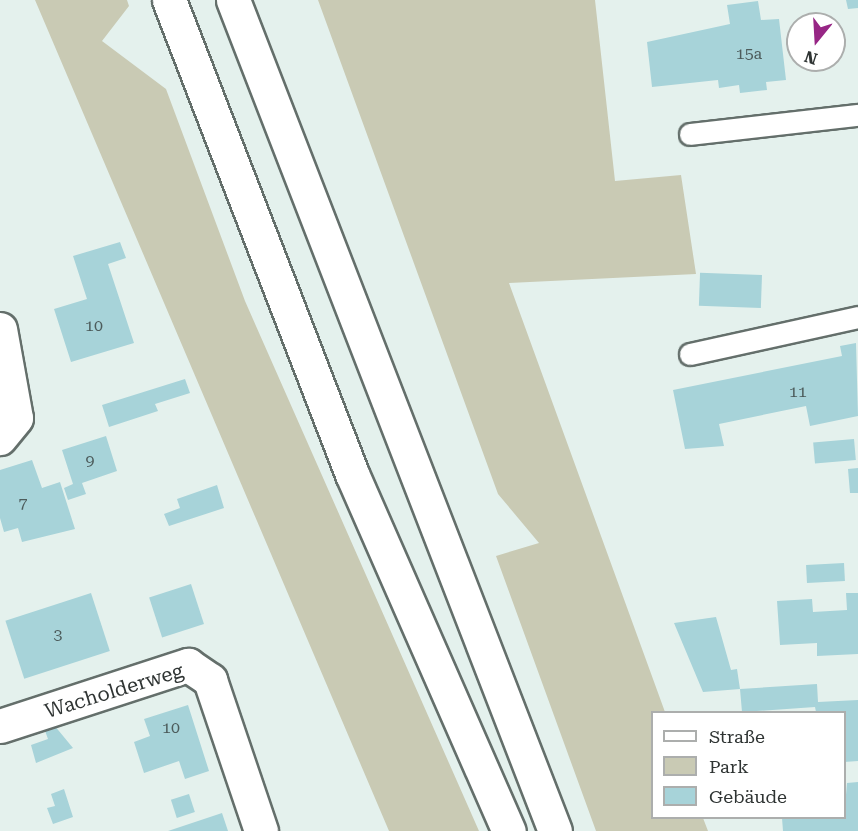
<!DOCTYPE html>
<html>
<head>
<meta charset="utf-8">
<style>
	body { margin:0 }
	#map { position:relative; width:858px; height:831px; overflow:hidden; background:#e4f1ed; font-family:"Roboto Serif",serif }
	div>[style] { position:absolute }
	.green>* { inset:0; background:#c9cab4 }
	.building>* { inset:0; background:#a7d3d9; transform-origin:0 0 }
	.roads { filter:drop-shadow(2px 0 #646f6b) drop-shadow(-2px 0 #646f6b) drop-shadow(0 2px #646f6b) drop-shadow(0 -2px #646f6b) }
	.service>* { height:21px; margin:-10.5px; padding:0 10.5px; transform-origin:10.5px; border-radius:10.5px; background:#fff }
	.minor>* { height:33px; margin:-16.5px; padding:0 16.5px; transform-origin:16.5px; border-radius:16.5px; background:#fff }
	.trunk>* { height:33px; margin:-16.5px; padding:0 16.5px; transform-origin:16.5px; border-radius:16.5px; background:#fff }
	span { translate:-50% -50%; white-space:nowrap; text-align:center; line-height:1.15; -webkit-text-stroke:6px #fff; paint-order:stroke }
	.number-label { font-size:16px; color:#4d5c5c }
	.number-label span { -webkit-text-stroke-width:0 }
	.street-label { font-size:20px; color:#2f3433 }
	.legend { position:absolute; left:651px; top:711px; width:195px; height:108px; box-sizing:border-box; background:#fff; border:2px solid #acaead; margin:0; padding:8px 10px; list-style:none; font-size:18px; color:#2f3433 }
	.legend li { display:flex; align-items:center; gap:12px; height:30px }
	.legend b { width:30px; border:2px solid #acaead }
	.north { position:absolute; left:786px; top:12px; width:60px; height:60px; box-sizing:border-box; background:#fff; border:2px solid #acaead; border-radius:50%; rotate:198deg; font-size:16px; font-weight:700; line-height:24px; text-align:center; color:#2f3433 }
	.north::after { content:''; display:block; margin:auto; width:21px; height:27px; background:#972685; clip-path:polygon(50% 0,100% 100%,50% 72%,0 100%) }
</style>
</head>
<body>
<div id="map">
	<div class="green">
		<i style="clip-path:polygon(35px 0,127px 0,129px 6px,102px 41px,166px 89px,245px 301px,479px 831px,389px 831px)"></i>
		<i style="clip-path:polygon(318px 0,595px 0,615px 181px,681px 175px,696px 274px,509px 283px,665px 712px,652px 712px,652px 818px,703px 818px,708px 831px,596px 831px,496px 556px,539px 543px,498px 494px)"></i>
	</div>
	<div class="building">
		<i style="clip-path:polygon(846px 0,858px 0,858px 8px,848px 9px)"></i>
		<i style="clip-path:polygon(758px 1px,761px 20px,779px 19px,786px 80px,766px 82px,767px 90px,740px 93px,739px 85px,719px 88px,718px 80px,652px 87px,647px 42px,730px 24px,727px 5px)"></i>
		<i style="clip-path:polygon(120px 242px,126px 258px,108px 264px,134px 343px,71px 362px,54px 309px,87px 299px,73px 256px)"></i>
		<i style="left:762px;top:275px;width:33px;height:62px;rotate:92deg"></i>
		<i style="clip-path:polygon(856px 343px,858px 416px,810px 426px,806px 406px,719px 424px,724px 446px,685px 449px,673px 390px,842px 356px,840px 346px)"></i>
		<i style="clip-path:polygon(185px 379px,190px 393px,155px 404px,158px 411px,109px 427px,102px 405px)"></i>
		<i style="clip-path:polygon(106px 436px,117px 471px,82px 483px,86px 494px,68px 500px,64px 488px,73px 484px,62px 450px)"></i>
		<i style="left:854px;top:439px;width:21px;height:41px;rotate:85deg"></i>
		<i style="clip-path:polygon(32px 460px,42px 488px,60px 482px,75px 529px,22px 542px,18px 528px,4px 532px,0 518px,0 470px)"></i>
		<i style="clip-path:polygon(858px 468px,858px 493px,850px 493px,848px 469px)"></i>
		<i style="clip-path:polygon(217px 485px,224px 508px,169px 526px,164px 514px,180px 508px,177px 499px)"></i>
		<i style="left:844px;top:563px;width:18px;height:38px;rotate:87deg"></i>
		<i style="left:191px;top:584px;width:42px;height:44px;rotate:72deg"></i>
		<i style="left:91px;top:593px;width:61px;height:90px;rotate:72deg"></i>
		<i style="clip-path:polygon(846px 593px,858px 593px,858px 654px,817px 656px,817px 643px,780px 645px,777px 601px,812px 599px,813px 612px,847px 610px)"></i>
		<i style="clip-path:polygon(716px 617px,731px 670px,737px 669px,740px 689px,703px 692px,674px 623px)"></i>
		<i style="clip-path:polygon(817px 684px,818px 702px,858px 700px,858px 761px,844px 762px,844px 712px,816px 712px,815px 707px,742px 712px,740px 689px)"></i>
		<i style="clip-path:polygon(188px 705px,209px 771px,185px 779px,179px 761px,144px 773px,134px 742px,150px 736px,144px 719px)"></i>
		<i style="clip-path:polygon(54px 725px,73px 748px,36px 763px,31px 745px,48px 739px,44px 728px)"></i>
		<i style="clip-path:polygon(858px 782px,858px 831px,783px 831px,782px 818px,844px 818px,847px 783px)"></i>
		<i style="clip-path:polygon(64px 789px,73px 817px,53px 824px,47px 808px,55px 806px,51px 794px)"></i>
		<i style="left:189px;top:794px;width:19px;height:19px;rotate:72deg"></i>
		<i style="clip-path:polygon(222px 813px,228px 831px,168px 831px)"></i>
	</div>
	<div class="roads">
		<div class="service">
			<i style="left:690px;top:134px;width:169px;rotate:-6.5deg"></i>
			<i style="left:690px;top:354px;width:172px;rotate:-12.4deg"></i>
		</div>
		<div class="minor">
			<i style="left:0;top:329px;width:90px;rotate:79.8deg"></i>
			<i style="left:16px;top:418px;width:26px;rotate:129deg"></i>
			<i style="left:0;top:726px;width:198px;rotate:-18deg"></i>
			<i style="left:188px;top:665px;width:27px;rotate:34deg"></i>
			<i style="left:210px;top:680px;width:159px;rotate:71.3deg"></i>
		</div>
		<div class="trunk">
			<i style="left:169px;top:0;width:508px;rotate:68.89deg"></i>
			<i style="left:352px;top:474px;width:390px;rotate:66.3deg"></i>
			<i style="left:233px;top:0;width:891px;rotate:68.82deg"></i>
		</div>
	</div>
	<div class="number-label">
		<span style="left:749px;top:54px">15a</span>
		<span style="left:94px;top:326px">10</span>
		<span style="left:798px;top:392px">11</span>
		<span style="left:90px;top:461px">9</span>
		<span style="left:23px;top:503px">7</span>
		<span style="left:58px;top:635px">3</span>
		<span style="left:171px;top:728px">10</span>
	</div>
	<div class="street-label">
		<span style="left:114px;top:691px;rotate:-17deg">Wacholderweg</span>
	</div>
	<ul class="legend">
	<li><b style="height:8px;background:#fff"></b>Straße</li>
	<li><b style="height:16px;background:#c9cab4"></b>Park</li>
	<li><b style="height:16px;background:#a7d3d9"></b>Gebäude</li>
	</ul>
	<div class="north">N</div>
</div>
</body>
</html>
